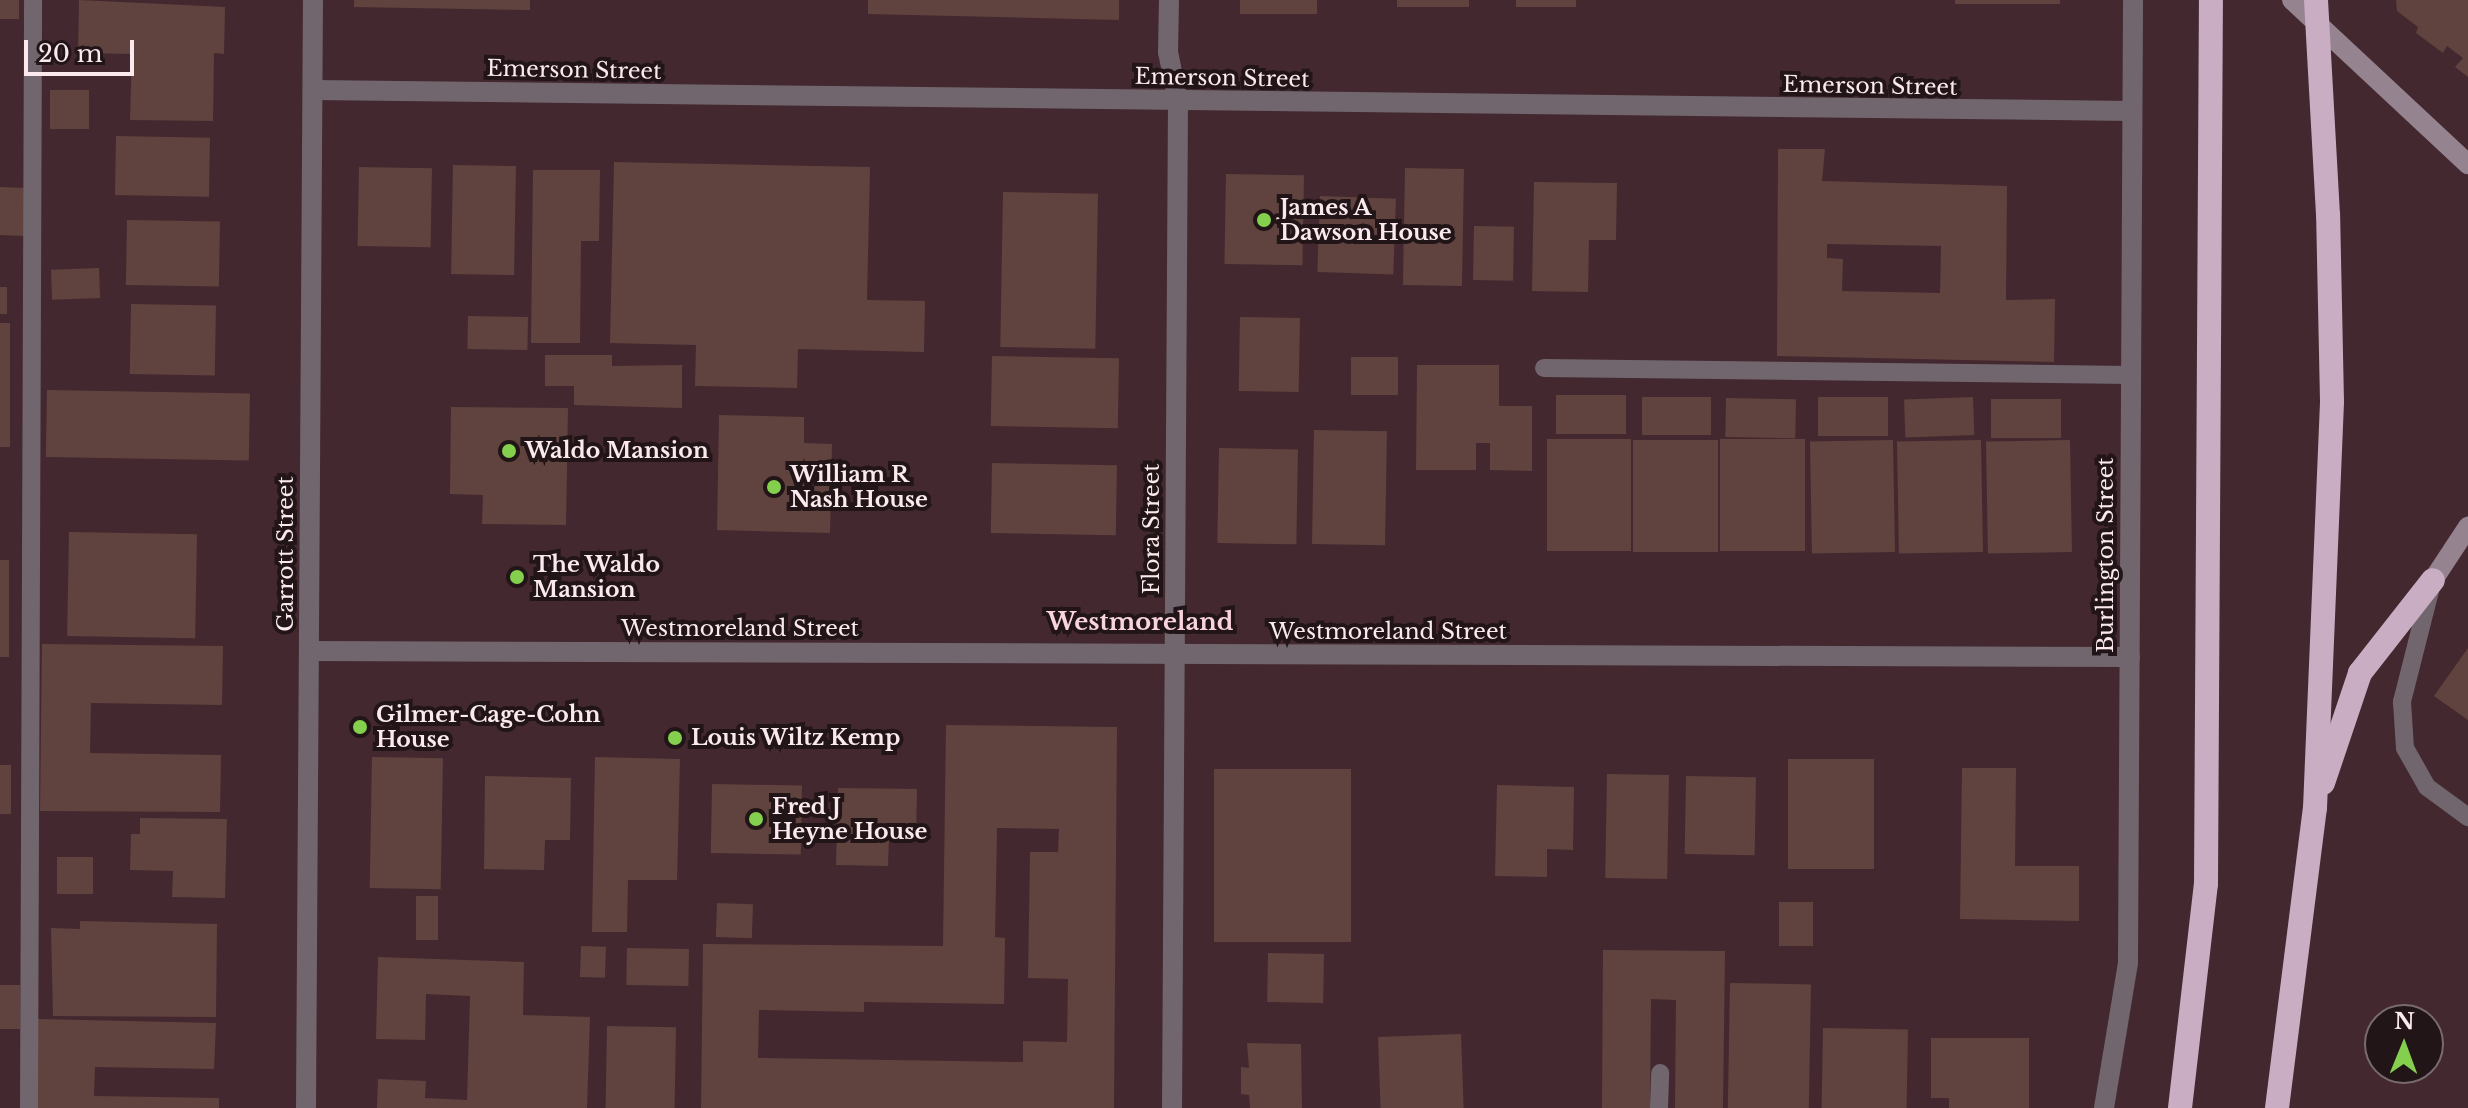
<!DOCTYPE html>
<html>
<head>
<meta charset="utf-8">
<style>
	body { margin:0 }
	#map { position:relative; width:2468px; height:1108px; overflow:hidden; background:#43282f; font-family:"Libre Baskerville",serif }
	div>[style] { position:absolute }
	.building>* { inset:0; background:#60433e; transform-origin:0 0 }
	.lane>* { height:18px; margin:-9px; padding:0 9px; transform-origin:9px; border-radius:9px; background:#71666e }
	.street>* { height:20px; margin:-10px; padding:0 10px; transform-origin:10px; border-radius:10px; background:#71666e }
	.secondary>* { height:20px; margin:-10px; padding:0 10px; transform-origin:10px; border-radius:10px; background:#958390 }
	.highway>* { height:24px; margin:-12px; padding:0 12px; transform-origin:12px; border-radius:12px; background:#c9adc2 }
	.highway-bridge>* { height:24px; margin:-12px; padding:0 12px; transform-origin:12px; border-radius:12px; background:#c9adc2 }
	.dots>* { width:22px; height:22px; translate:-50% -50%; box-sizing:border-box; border:4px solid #211518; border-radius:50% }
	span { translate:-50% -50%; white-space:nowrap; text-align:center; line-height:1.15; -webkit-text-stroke:8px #211518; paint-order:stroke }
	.street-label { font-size:22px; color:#fbe9ed }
	.poi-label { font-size:22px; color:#fbe9ed; font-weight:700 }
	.left { translate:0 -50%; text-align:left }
	.neighbourhood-label { font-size:24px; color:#f9d4dd; font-weight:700 }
	.north { position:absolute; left:2364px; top:1004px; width:80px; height:80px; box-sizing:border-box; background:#211518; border:2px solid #786a6d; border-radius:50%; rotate:1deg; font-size:22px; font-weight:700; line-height:32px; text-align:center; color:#fbe9ed }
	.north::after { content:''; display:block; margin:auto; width:28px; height:36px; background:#84cf4d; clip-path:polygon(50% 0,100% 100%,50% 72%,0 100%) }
	.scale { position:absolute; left:24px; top:40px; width:110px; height:36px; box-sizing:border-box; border:4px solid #fbe9ed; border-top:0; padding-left:10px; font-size:24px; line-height:28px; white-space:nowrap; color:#fbe9ed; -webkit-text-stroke:6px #211518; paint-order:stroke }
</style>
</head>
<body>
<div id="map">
	<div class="building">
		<i style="left:0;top:0;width:19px;height:19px"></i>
		<i style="clip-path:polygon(79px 0,225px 7px,224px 54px,214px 53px,213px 121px,130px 120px,132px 54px,78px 53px)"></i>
		<i style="clip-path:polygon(354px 0,530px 0,530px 10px,354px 7px)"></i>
		<i style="clip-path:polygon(868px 0,1119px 0,1119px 20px,868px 14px)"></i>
		<i style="left:1240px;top:0;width:77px;height:14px"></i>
		<i style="left:1397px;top:0;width:72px;height:7px"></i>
		<i style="left:1516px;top:0;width:60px;height:7px"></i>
		<i style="left:1955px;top:0;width:105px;height:4px"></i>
		<i style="clip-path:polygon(2396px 0,2468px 0,2468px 77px,2455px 67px,2463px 58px,2447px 46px,2443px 53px,2416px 33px,2418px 27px,2397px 11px)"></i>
		<i style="left:50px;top:90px;width:39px;height:39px"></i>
		<i style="left:116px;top:136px;width:94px;height:59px;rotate:1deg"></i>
		<i style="clip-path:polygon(evenodd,1778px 149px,1825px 149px,1822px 181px,2007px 186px,2006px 300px,2055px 299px,2054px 362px,1777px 356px,1778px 149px,1827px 244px,1941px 246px,1940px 293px,1842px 291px,1843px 259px,1827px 258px,1827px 244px)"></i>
		<i style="clip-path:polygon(614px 162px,870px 167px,867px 300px,925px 301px,924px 352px,798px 349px,797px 388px,695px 386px,696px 345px,610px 343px)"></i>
		<i style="left:453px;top:165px;width:63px;height:109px;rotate:1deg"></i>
		<i style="left:359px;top:167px;width:73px;height:79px;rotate:1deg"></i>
		<i style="left:1405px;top:168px;width:59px;height:117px;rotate:1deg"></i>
		<i style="clip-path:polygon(533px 170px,600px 170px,599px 241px,581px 241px,580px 343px,531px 343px)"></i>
		<i style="left:1226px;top:174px;width:78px;height:90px;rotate:1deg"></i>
		<i style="clip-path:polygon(1534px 182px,1617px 183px,1616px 240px,1589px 240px,1588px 292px,1532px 291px)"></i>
		<i style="left:0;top:187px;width:26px;height:48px;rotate:2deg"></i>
		<i style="left:1003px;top:192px;width:95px;height:155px;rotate:1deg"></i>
		<i style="left:1320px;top:196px;width:76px;height:76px;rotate:2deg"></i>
		<i style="left:127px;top:220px;width:93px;height:65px;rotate:1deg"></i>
		<i style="left:1474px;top:226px;width:40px;height:54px;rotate:1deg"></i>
		<i style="left:99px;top:268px;width:30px;height:48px;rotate:88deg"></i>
		<i style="left:0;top:287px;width:7px;height:27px"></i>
		<i style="left:131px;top:304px;width:85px;height:70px;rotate:1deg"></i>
		<i style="left:468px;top:316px;width:60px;height:33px;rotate:1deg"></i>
		<i style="left:1240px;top:317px;width:60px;height:74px;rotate:1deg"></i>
		<i style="left:0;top:323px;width:10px;height:124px"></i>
		<i style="clip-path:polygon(545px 355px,612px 355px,612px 366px,682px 365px,682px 408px,574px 405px,574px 386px,545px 386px)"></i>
		<i style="left:992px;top:356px;width:127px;height:70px;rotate:1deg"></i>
		<i style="left:1351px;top:357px;width:47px;height:38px"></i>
		<i style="clip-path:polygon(1417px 365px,1499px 365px,1499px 406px,1532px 406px,1532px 471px,1490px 470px,1490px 443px,1476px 443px,1476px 470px,1416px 470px)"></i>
		<i style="left:47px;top:390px;width:203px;height:67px;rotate:1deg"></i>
		<i style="left:1556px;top:395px;width:70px;height:39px"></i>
		<i style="left:1642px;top:397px;width:69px;height:38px"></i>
		<i style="left:1818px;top:397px;width:70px;height:39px"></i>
		<i style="left:1973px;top:397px;width:38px;height:69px;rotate:88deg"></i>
		<i style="left:1726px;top:398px;width:70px;height:39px;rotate:1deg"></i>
		<i style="left:1991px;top:399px;width:70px;height:39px"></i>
		<i style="clip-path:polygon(451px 407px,568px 408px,566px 525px,482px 524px,483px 495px,450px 494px)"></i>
		<i style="clip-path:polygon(719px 415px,804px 417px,804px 443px,832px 444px,830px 533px,717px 530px)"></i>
		<i style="left:1314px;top:430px;width:73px;height:114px;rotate:1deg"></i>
		<i style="left:1631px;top:439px;width:112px;height:84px;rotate:90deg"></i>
		<i style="left:1805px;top:439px;width:112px;height:85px;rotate:90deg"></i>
		<i style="left:1718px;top:440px;width:112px;height:85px;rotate:90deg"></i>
		<i style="left:1893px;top:440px;width:112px;height:83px;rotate:89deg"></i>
		<i style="left:1981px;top:440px;width:112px;height:84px;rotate:89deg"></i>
		<i style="left:2070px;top:440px;width:112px;height:84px;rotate:89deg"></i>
		<i style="left:1219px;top:448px;width:79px;height:95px;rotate:1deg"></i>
		<i style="left:992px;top:463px;width:125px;height:70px;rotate:1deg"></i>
		<i style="left:69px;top:532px;width:128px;height:104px;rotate:1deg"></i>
		<i style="left:0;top:560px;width:9px;height:97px"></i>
		<i style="clip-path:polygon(42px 644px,223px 646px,222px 705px,91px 703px,90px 753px,221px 755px,220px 812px,40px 811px)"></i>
		<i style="clip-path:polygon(2468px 648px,2468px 720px,2434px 696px)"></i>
		<i style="clip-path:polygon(evenodd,946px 725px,1117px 727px,1114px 1108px,701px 1108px,703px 944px,943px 946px,946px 725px,997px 828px,1059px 829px,1058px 852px,1030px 852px,1028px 978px,1068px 979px,1067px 1042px,1023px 1041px,1023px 1062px,758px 1058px,759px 1010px,864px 1012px,864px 1002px,1004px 1004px,1005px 938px,995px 937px,997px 828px)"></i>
		<i style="left:372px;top:757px;width:71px;height:131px;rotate:1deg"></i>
		<i style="clip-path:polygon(595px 757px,680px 759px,677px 880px,628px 880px,627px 932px,592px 932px)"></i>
		<i style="left:1788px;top:759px;width:86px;height:110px"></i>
		<i style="left:0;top:765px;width:11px;height:49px"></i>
		<i style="clip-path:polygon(1962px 768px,2016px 768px,2015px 866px,2079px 866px,2079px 921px,1960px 919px)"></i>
		<i style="left:1351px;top:769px;width:173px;height:137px;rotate:90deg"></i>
		<i style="left:1607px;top:774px;width:62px;height:104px;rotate:1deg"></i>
		<i style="clip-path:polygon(485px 776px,571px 778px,570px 840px,545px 840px,544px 870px,484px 869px)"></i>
		<i style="left:1686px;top:776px;width:70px;height:78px;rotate:1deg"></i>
		<i style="left:712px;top:784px;width:90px;height:69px;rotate:1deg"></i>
		<i style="clip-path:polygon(1497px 785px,1574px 787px,1573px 850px,1547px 849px,1547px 877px,1495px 876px)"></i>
		<i style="clip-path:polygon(838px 788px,917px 789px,916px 839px,889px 839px,888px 866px,836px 865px)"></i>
		<i style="clip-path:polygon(140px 818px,227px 819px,225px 898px,172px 897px,173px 871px,130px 870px,131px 834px,140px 834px)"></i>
		<i style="left:57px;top:857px;width:36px;height:37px"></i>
		<i style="left:416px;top:896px;width:22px;height:44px"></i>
		<i style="left:1779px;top:902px;width:34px;height:44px"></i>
		<i style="left:717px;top:903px;width:36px;height:34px;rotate:2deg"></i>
		<i style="clip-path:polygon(80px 921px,217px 924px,216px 1017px,53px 1016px,51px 928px,80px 929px)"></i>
		<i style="left:581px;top:946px;width:25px;height:31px;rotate:2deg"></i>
		<i style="left:627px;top:948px;width:62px;height:37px;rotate:1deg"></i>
		<i style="clip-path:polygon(1603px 950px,1725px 951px,1723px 1108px,1675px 1108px,1676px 1000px,1651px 999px,1650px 1108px,1602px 1108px)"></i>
		<i style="left:1268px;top:953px;width:56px;height:49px;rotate:1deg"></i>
		<i style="clip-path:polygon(378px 957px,524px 962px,523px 1015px,590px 1017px,587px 1108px,377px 1108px,378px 1079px,426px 1081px,425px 1098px,467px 1100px,470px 996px,426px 994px,425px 1040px,376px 1039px)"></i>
		<i style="left:1730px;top:983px;width:81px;height:125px;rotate:1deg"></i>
		<i style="left:0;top:985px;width:20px;height:44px"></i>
		<i style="clip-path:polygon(38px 1019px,216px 1023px,214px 1069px,95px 1067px,94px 1096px,219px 1098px,219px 1108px,36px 1108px)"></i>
		<i style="left:607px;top:1026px;width:69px;height:82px;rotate:1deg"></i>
		<i style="left:1823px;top:1028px;width:85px;height:80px;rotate:1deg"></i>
		<i style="left:1461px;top:1034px;width:74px;height:83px;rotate:88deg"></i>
		<i style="clip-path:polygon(1931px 1038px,2029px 1038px,2029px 1108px,1949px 1108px,1949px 1098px,1931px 1098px)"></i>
		<i style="clip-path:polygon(1247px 1043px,1301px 1044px,1302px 1108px,1250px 1108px,1249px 1095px,1241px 1094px,1241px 1067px,1249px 1068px)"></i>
	</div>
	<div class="lane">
		<i style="left:1544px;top:368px;width:587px;rotate:0.68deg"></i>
		<i style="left:2431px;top:587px;width:119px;rotate:104.2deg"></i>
		<i style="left:2402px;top:702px;width:46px;rotate:86.3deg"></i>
		<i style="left:2405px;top:748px;width:45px;rotate:60.6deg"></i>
		<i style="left:2427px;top:787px;width:51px;rotate:36.2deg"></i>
		<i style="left:29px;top:1108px;width:1108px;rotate:-89.79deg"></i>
		<i style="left:1659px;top:1108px;width:35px;rotate:-88deg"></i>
	</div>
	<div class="street">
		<i style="left:1169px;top:0;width:52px;rotate:91.1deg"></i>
		<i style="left:1168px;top:52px;width:50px;rotate:78.5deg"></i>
		<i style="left:1178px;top:101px;width:1007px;rotate:90.34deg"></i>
		<i style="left:313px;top:90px;width:1819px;rotate:0.66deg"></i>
		<i style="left:309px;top:651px;width:1821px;rotate:0.19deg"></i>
		<i style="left:306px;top:1108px;width:1108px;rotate:-89.64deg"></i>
		<i style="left:2104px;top:1108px;width:147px;rotate:-80.6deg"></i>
		<i style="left:2128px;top:963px;width:963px;rotate:-89.7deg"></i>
	</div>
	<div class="secondary">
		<i style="left:2292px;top:0;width:241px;rotate:43deg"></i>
		<i style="left:2433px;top:580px;width:64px;rotate:-56.6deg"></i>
	</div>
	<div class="highway">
		<i style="left:2323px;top:783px;width:116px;rotate:-71.4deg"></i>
		<i style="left:2360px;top:673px;width:118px;rotate:-51.9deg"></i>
		<i style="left:2180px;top:1108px;width:226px;rotate:-83.4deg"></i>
		<i style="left:2206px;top:884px;width:884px;rotate:-89.68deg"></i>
		<i style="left:2277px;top:1108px;width:302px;rotate:-82.8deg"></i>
		<i style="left:2315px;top:808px;width:407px;rotate:-87.6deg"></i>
		<i style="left:2332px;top:401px;width:186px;rotate:-91.2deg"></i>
	</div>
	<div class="highway-bridge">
		<i style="left:2316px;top:0;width:215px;rotate:86.8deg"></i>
	</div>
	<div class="dots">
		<i style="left:1264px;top:220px;background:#84cf4d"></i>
		<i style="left:509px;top:451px;background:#84cf4d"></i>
		<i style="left:774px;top:487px;background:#84cf4d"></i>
		<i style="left:517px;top:577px;background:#84cf4d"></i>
		<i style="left:360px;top:727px;background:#84cf4d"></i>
		<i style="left:675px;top:738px;background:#84cf4d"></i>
		<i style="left:756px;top:819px;background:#84cf4d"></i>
	</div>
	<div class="street-label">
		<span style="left:574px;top:70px;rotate:1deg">Emerson Street</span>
		<span style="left:1222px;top:78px;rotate:1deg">Emerson Street</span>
		<span style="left:1870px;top:86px;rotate:1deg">Emerson Street</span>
		<span style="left:1152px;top:529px;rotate:-90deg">Flora Street</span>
		<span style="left:286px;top:554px;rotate:-90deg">Garrott Street</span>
		<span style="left:2106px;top:555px;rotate:-90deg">Burlington Street</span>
		<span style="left:740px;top:629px">Westmoreland Street</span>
		<span style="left:1388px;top:632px">Westmoreland Street</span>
	</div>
	<div class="poi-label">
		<span class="left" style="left:1280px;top:220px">James A<br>Dawson House</span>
		<span class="left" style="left:525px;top:451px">Waldo Mansion</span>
		<span class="left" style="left:790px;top:487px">William R<br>Nash House</span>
		<span class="left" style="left:533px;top:577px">The Waldo<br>Mansion</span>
		<span class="left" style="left:376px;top:727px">Gilmer-Cage-Cohn<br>House</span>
		<span class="left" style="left:691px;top:738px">Louis Wiltz Kemp</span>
		<span class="left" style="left:772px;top:819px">Fred J<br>Heyne House</span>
	</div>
	<div class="neighbourhood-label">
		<span style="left:1140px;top:622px">Westmoreland</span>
	</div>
	<div class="north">N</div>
	<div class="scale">20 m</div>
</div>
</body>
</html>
